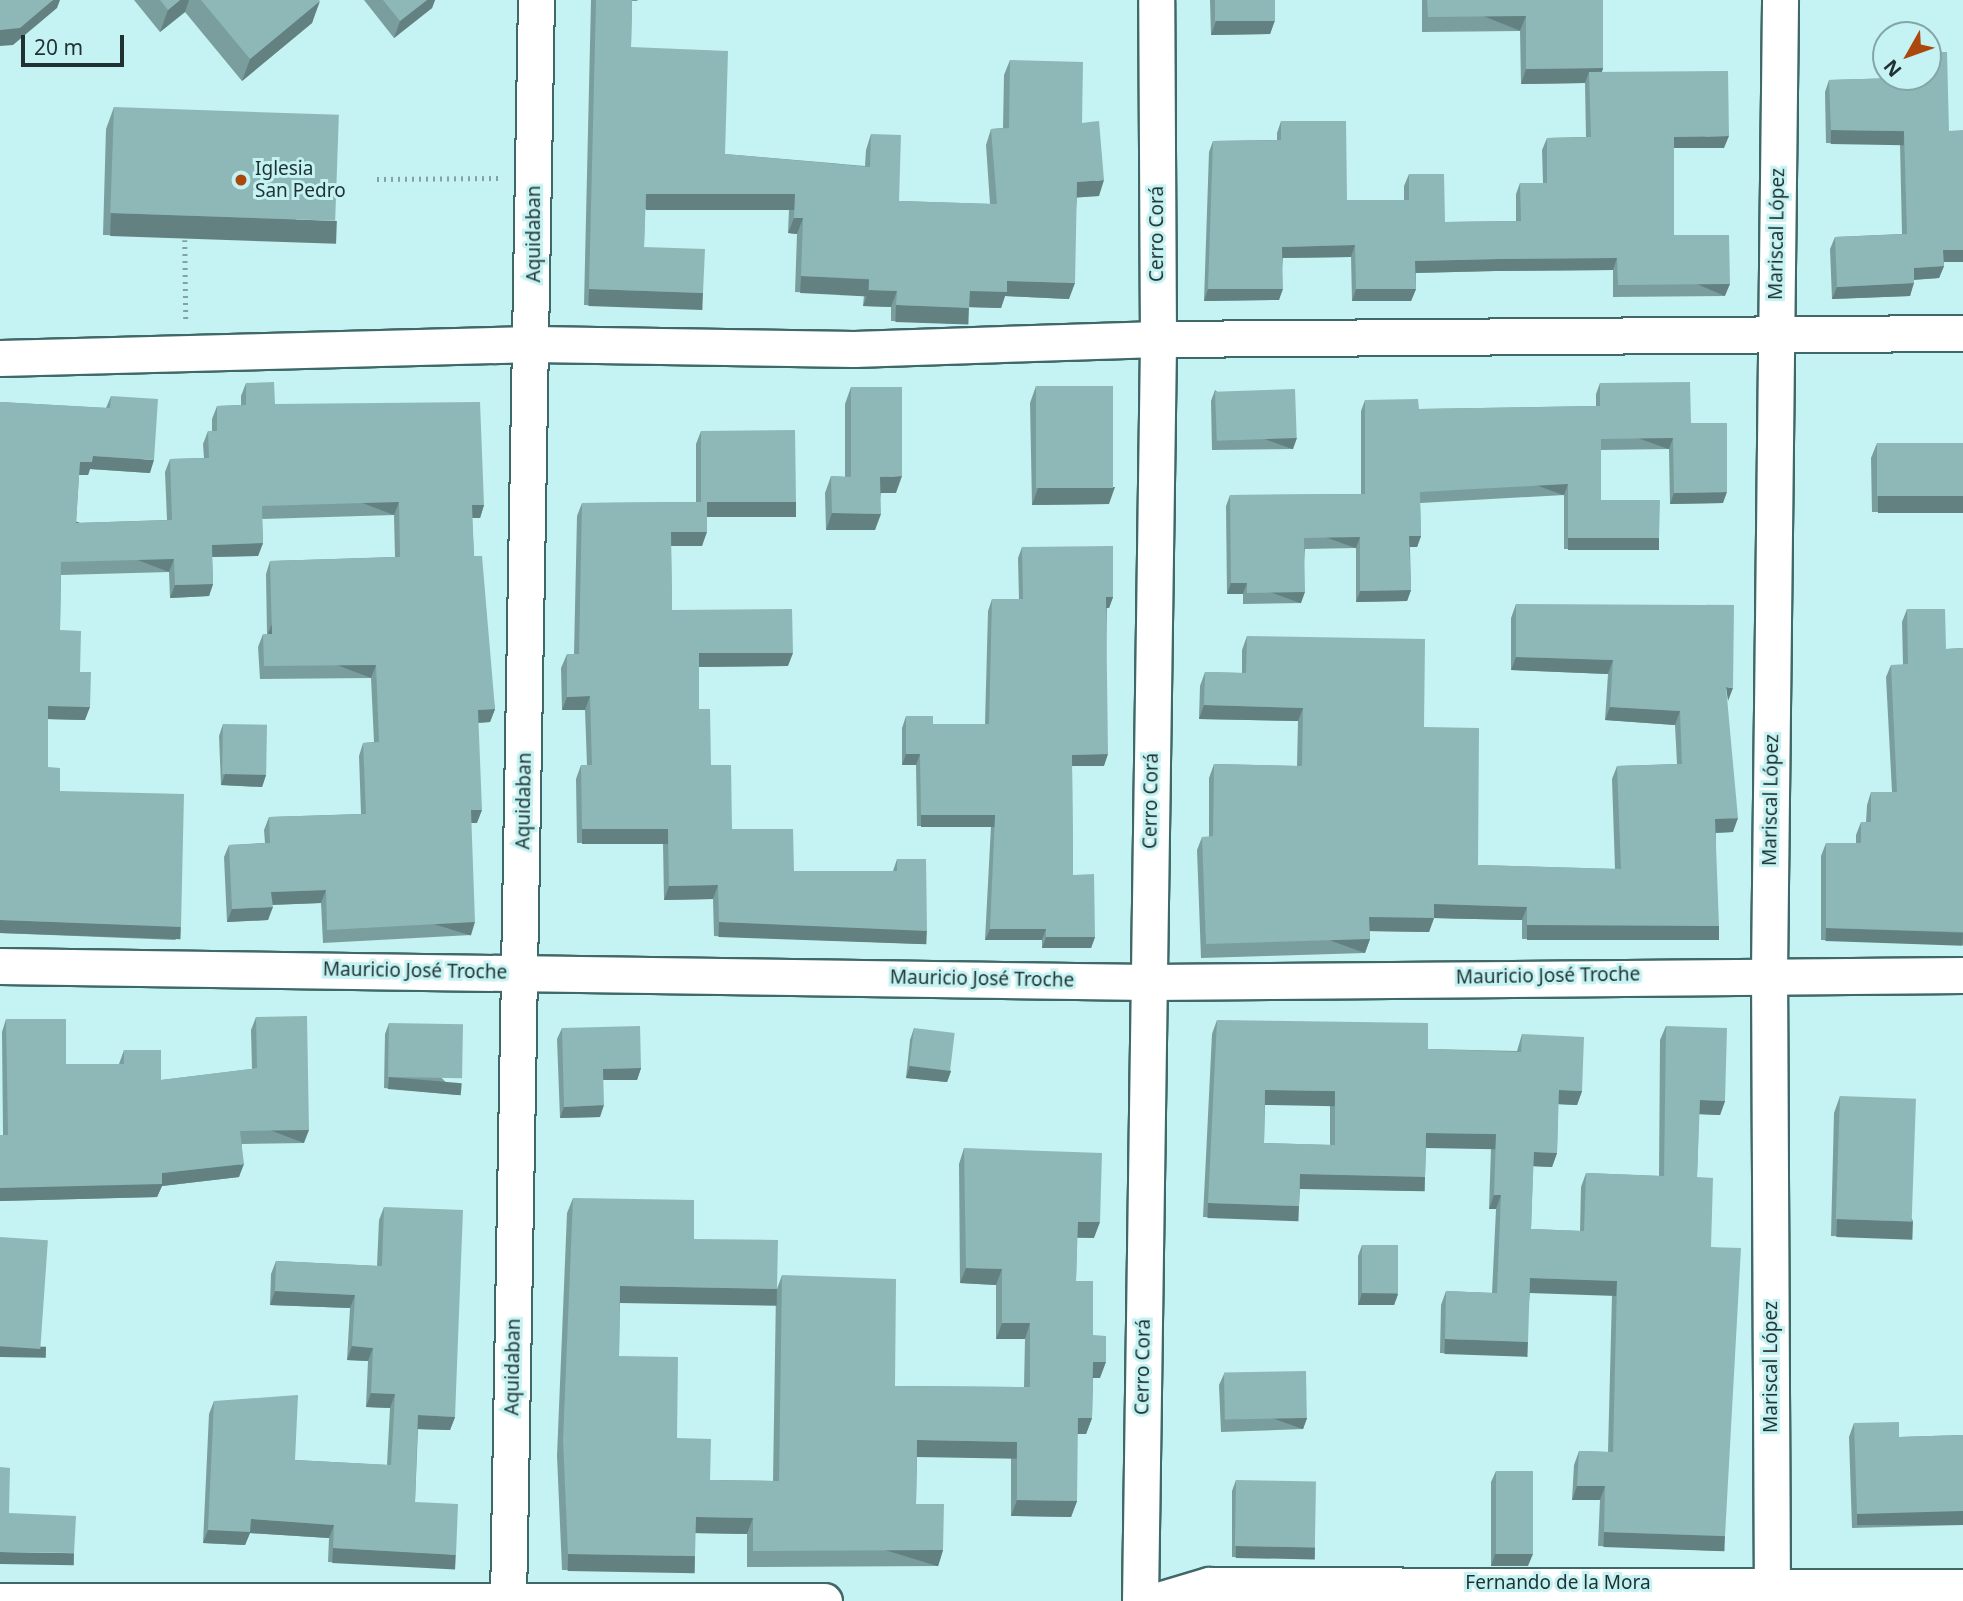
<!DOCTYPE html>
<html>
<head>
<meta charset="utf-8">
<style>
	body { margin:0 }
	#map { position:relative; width:1963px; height:1601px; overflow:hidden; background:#c5f2f2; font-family:"Noto Sans",sans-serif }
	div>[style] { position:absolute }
	.path>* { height:4.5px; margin-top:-2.25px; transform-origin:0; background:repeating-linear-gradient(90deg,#81a3a3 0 2px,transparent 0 7px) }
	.roads { filter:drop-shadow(2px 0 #3f6968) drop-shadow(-2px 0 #3f6968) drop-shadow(0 2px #3f6968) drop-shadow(0 -2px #3f6968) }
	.street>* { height:35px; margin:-17.5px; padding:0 17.5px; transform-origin:17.5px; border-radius:17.5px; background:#fff }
	.wall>* { inset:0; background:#799e9d }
	.shaded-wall>* { inset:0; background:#638180; transform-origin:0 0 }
	.building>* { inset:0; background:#8db8b7; transform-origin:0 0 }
	.dots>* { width:19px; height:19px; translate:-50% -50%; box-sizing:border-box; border:4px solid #c5f2f2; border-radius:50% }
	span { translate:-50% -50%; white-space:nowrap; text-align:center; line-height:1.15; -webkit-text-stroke:6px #c5f2f2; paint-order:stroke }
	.poi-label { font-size:19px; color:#1f3131 }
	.left { translate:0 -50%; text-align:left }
	.street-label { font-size:19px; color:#1f3131 }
	.north { position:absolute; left:1872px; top:21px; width:70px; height:70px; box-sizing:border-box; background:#c5f2f2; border:2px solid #83a5a5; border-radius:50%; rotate:230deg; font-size:19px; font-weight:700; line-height:28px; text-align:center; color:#1f3131 }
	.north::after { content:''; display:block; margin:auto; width:24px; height:32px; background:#ab480d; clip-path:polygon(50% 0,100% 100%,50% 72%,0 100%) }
	.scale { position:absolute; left:21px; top:35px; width:103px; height:32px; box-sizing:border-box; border:4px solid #1f3131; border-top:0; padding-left:9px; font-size:21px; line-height:24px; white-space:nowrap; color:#1f3131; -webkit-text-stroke:5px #c5f2f2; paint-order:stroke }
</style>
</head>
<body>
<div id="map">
	<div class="path">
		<i style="left:377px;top:179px;width:122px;rotate:-0.5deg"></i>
		<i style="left:185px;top:240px;width:80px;rotate:89.3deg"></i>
	</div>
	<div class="roads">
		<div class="street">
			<i style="left:0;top:358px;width:533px;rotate:-1.5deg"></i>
			<i style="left:533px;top:344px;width:321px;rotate:0.9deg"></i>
			<i style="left:854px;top:349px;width:304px;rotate:-1.9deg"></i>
			<i style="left:1158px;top:339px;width:805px;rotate:-0.43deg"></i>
			<i style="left:0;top:966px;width:1149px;rotate:0.8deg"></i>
			<i style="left:1149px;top:982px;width:814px;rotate:-0.49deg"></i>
			<i style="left:0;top:1601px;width:824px"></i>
			<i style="left:508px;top:1601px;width:1601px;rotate:-89deg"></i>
			<i style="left:1140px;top:1601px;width:1262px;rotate:-89.18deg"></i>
			<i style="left:1158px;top:339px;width:339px;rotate:-90.3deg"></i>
			<i style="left:1155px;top:1601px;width:56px;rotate:-16.5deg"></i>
			<i style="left:1209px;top:1585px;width:754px;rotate:0.15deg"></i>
			<i style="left:1772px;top:1601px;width:628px;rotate:-90.27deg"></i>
			<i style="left:1769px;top:973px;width:973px;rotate:-89.35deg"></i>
		</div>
	</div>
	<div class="wall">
		<i style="clip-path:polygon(134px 0,319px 0,312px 23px,242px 81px,185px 12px,160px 32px)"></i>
		<i style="clip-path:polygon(364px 0,435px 0,432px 8px,394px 38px)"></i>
		<i style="clip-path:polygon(591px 0,638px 0,637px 1px,632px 1px,631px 47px,725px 154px,865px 166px,866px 150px,871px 134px,899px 201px,990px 204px,986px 145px,991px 129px,1003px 128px,1004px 75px,1010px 60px,1082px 123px,1099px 196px,1077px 197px,1069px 299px,1005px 296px,1001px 308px,969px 307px,963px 324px,891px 321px,891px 307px,863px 306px,864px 295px,795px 292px,797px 234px,788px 233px,789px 209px,645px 209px,644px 247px,703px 293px,698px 309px,584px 305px)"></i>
		<i style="clip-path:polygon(1210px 0,1275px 0,1275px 20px,1270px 34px,1211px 35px)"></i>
		<i style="clip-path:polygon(1422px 0,1603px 0,1603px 68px,1602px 72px,1724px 148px,1674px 148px,1674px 235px,1725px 296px,1613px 297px,1613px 270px,1495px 271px,1416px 273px,1416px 289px,1411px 301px,1352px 301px,1351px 257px,1283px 258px,1279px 300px,1204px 301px,1209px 152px,1213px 141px,1277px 140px,1277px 133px,1281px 121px,1347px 200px,1404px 200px,1404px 186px,1409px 174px,1445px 222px,1516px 221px,1516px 194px,1520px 183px,1543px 183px,1542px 150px,1547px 138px,1586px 137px,1585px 83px,1521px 84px,1520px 31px,1422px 32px)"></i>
		<i style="clip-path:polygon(1898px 77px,1928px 77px,1949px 131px,1963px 262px,1944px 262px,1944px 266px,1939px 278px,1914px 280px,1910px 296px,1832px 299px,1830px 249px,1835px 237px,1902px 234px,1900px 144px,1826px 143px,1825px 92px,1829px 80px,1898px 78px)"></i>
		<i style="clip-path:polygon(114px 107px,329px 240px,103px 235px,106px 129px)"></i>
		<i style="clip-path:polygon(246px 383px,275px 404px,484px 505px,480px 518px,472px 518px,474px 556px,495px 709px,490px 722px,478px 723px,477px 823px,471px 823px,471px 935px,323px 943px,321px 903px,272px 905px,268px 920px,227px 922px,224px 857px,229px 845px,265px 843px,264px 830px,269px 817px,361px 814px,359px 756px,363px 743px,374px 742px,371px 678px,260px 679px,258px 647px,263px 634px,267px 634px,266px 574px,270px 561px,395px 557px,394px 515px,262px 519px,263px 543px,258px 556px,212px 557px,213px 584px,209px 596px,170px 598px,169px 572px,61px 575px,60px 630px,80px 672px,85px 720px,48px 719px,48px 767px,60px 791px,176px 940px,0 933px,0 402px,106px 408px,111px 396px,150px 473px,90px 469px,88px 475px,79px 475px,76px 523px,167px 520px,165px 472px,170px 459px,204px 458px,203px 444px,208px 431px,212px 431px,212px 419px,217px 406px,241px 405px,241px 396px)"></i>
		<i style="clip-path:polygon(1600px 383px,1691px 423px,1723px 503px,1670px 504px,1669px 449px,1601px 450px,1601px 500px,1659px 538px,1655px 549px,1564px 549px,1564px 495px,1420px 503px,1421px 536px,1417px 547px,1410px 547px,1411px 590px,1407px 601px,1356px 602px,1356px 548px,1305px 549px,1301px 603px,1243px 604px,1243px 594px,1227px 594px,1226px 506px,1230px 495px,1361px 494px,1361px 411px,1365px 400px,1419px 409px,1596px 406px,1596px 394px)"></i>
		<i style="clip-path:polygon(1036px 386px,1109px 504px,1032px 505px,1030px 403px)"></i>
		<i style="clip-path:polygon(851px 387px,896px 493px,881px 493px,875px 530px,826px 530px,825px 493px,831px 476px,845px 477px,845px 404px)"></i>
		<i style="clip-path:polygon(1215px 390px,1293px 449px,1212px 450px,1211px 401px)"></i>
		<i style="clip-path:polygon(701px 431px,796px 502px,790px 516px,707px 516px,702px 546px,671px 546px,672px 610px,788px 666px,699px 667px,699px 709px,711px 765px,732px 829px,794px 871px,893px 871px,897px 859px,927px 931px,922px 944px,714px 936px,713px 899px,664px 900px,663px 843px,577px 843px,576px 779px,581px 765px,587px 765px,585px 710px,562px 710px,561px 668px,567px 654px,574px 654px,577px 516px,582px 503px,696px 502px,696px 444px)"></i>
		<i style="clip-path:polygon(1877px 443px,1963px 512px,1872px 512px,1871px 458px)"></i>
		<i style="clip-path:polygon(1022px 547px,1113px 597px,1109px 608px,1107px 608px,1104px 766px,1072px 766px,1073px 875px,1095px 937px,1091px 948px,1042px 948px,1042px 940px,985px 940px,991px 826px,917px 826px,916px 765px,902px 765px,902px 728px,906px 716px,933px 724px,985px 724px,988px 611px,992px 599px,1019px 599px,1018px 558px)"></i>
		<i style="clip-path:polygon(1516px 604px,1727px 701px,1733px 832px,1716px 833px,1714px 940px,1522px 939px,1522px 920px,1434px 918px,1429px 932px,1370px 931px,1370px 939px,1365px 953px,1201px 958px,1197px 850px,1202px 837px,1209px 837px,1209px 778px,1214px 764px,1297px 766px,1298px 721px,1199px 719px,1200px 686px,1205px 672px,1242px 673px,1242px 650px,1247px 636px,1424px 727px,1478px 865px,1615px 869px,1612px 779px,1617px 766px,1677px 764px,1675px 725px,1605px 720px,1608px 674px,1511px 670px,1511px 618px)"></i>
		<i style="clip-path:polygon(1907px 609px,1946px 649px,1963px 648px,1963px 945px,1821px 940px,1821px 856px,1826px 843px,1856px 843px,1856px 835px,1861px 822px,1866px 822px,1867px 805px,1871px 792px,1892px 792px,1886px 677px,1891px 665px,1903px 665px,1902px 622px)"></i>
		<i style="clip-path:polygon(223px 724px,266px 775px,262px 787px,221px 785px,219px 736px)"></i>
		<i style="clip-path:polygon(256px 1017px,304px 1143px,242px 1144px,239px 1177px,162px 1186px,157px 1197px,0 1201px,0 1135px,3px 1135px,2px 1032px,6px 1019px,66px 1064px,119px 1064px,124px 1050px,161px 1080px,252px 1069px,251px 1030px)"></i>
		<i style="clip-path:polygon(evenodd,1217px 1020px,1428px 1049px,1517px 1051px,1522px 1034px,1582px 1091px,1577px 1105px,1558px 1104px,1557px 1153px,1552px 1167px,1533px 1166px,1531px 1229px,1580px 1231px,1581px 1187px,1586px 1173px,1659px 1176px,1660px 1040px,1666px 1026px,1725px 1101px,1720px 1115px,1699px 1114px,1697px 1177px,1711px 1247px,1725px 1536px,1720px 1551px,1598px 1546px,1600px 1500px,1572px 1500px,1574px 1465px,1579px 1451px,1608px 1452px,1612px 1295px,1530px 1292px,1523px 1356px,1440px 1353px,1441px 1305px,1446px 1291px,1492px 1293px,1496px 1209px,1489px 1209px,1491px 1148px,1426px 1147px,1425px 1177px,1420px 1191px,1300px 1188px,1299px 1206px,1294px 1220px,1203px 1217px,1212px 1034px,1217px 1020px,1265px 1104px,1330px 1105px,1330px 1145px,1264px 1143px,1265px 1104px)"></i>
		<i style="clip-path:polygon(389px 1023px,458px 1095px,384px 1088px,385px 1034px)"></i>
		<i style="clip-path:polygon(562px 1028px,641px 1068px,637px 1080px,603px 1080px,600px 1117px,560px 1118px,557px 1039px)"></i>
		<i style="clip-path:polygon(914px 1028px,951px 1071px,947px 1082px,906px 1078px,910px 1040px)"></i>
		<i style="clip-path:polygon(1840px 1096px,1913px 1221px,1907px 1238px,1831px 1236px,1834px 1113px)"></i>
		<i style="clip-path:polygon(evenodd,964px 1148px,1094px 1238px,1077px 1238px,1076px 1281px,1093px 1335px,1100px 1378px,1093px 1378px,1092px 1418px,1086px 1434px,1077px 1434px,1077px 1501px,1071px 1517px,1011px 1516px,1011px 1458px,917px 1456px,916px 1504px,943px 1550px,938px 1566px,747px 1567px,747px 1534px,695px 1533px,695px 1556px,689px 1572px,562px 1570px,557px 1456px,567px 1213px,573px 1198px,694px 1239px,777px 1289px,782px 1275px,895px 1386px,1024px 1387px,1025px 1339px,996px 1339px,996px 1285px,960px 1283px,959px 1164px,964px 1148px,776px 1291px,773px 1481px,710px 1480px,677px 1438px,619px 1356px,620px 1302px,771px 1305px,776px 1291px)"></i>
		<i style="clip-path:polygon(384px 1207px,455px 1417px,450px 1430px,418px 1429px,415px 1502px,451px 1568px,328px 1562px,329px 1538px,250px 1533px,245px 1545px,203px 1543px,209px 1414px,214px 1401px,295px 1460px,387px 1465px,390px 1408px,366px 1407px,368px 1361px,347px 1360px,350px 1308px,270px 1305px,271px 1274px,276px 1261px,377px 1266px,379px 1220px)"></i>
		<i style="clip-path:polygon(1362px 1245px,1398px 1294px,1394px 1305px,1358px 1305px,1358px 1256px)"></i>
		<i style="clip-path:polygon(1224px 1374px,1307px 1418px,1303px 1429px,1221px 1432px,1219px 1385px)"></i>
		<i style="clip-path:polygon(1854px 1423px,1899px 1437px,1963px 1435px,1963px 1525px,1852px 1528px,1849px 1437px)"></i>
		<i style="clip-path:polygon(1496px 1471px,1528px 1566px,1491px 1566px,1491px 1482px)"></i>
		<i style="clip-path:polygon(1236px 1480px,1315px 1547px,1311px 1558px,1232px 1557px,1232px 1491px)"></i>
	</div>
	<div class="shaded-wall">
		<i style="clip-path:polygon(53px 0,60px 0,57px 8px,13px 45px,0 46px,0 30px)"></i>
		<i style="clip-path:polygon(180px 0,189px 0,185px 12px,160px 32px,168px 10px)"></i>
		<i style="clip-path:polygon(427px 0,435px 0,432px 8px,394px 38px,400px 21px)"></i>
		<i style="clip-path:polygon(320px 1px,312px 23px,242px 81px,250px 59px)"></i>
		<i style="left:1526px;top:16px;width:16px;height:98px;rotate:112deg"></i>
		<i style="clip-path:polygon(1275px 20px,1270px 34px,1211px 35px,1216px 21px)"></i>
		<i style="clip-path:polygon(1603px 68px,1598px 83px,1589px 72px,1585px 83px,1521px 84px,1526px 69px)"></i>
		<i style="left:1831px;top:130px;width:73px;height:14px;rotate:1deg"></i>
		<i style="clip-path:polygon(1729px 136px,1724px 148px,1670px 148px,1674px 137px)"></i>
		<i style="clip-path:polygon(1104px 180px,1099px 196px,1072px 198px,1077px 182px)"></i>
		<i style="left:646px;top:194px;width:149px;height:16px"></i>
		<i style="left:111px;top:213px;width:226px;height:23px;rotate:2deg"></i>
		<i style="clip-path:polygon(794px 218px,803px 218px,797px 234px,788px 233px)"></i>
		<i style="clip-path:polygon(1355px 245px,1351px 257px,1278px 258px,1282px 247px)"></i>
		<i style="clip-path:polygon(1943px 250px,1963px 250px,1963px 262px,1939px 262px)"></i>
		<i style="clip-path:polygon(1617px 258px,1613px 270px,1495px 271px,1411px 273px,1415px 261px,1499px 259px)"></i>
		<i style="clip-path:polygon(1944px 266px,1939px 278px,1909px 280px,1914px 268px)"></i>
		<i style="left:801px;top:276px;width:68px;height:17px;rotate:3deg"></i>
		<i style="clip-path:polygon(1007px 281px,1075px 283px,1069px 299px,1005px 296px,1001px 308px,964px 307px,970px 291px)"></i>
		<i style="clip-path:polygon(1914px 283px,1910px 296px,1832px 299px,1837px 287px)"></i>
		<i style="left:1730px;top:284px;width:13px;height:112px;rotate:113deg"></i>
		<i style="left:589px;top:289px;width:114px;height:17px;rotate:2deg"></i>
		<i style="clip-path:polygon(1208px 289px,1283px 289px,1279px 300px,1204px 301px)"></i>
		<i style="clip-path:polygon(1356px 289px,1416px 289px,1411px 301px,1352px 301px)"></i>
		<i style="clip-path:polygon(869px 290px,897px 291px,891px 307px,863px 306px)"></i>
		<i style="left:896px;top:305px;width:73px;height:17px;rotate:2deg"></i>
		<i style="left:1297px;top:438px;width:12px;height:81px;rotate:110deg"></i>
		<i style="left:1673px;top:438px;width:12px;height:72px;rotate:110deg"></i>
		<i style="clip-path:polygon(93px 456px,154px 460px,150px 473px,90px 469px,88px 475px,75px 475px,80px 462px)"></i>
		<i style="clip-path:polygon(902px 476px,896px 493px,874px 493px,880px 477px)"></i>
		<i style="left:1568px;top:484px;width:12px;height:148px;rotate:110deg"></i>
		<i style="clip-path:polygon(1115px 487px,1109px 504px,1032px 505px,1038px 488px)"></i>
		<i style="clip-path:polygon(1727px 492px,1723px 503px,1670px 504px,1674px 493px)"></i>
		<i style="left:1878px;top:496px;width:85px;height:17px"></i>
		<i style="left:399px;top:502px;width:14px;height:137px;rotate:111deg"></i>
		<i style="left:707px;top:502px;width:89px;height:15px"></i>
		<i style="clip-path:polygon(472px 505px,484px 505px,480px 518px,467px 518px)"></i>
		<i style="clip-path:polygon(832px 513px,881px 514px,875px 530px,826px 530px)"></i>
		<i style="clip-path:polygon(671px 532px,707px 532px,702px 546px,666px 546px)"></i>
		<i style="clip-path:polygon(1409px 536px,1421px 536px,1417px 547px,1405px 547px)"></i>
		<i style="left:1360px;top:537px;width:12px;height:56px;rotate:110deg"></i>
		<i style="left:1568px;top:538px;width:91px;height:12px"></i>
		<i style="clip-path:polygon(263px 543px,258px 556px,207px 557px,212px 545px)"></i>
		<i style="left:174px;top:559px;width:14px;height:113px;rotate:111deg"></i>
		<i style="clip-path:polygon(1231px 583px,1247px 583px,1243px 594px,1227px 594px)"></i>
		<i style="clip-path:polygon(213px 584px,209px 596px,170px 598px,175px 585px)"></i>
		<i style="clip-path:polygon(1411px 590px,1407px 601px,1356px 602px,1360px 591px)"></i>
		<i style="left:1305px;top:592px;width:12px;height:58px;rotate:110deg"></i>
		<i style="clip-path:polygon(1106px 597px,1113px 597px,1109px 608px,1102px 608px)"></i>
		<i style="clip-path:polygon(699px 653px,793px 653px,788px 666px,694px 667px)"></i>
		<i style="clip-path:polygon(1516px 657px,1613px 660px,1608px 674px,1511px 670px)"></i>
		<i style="left:376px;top:665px;width:14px;height:112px;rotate:111deg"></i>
		<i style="clip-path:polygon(1726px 687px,1733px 688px,1728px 701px)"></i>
		<i style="clip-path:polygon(590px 696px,585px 710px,562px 710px,567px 697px)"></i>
		<i style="clip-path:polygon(1204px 705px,1303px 708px,1298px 721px,1199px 719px)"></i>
		<i style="clip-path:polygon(48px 706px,90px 707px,85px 720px,44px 719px)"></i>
		<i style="clip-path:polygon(1610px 707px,1680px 711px,1675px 725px,1605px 720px)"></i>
		<i style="clip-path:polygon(495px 709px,490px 722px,473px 723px,478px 710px)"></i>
		<i style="clip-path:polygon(906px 754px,920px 754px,916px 765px,902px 765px)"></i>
		<i style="clip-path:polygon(1108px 754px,1104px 766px,1068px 766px,1072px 755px)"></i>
		<i style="clip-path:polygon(225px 774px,266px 775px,262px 787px,221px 785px)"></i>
		<i style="clip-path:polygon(471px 810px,482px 810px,477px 823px,466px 823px)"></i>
		<i style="left:921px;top:815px;width:74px;height:12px"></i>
		<i style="clip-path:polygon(1738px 818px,1733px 832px,1710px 833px,1715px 819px)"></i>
		<i style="left:582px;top:829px;width:86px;height:15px"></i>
		<i style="clip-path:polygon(718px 885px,713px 899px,664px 900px,669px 886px)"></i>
		<i style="clip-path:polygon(326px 890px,321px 903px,267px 905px,271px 892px)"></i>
		<i style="clip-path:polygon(1434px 904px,1527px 907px,1522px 920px,1434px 918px,1429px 932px,1364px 931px,1369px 917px)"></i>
		<i style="clip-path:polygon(273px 907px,268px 920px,227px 922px,232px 909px)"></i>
		<i style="left:0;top:920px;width:181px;height:13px;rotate:2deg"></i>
		<i style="left:475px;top:922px;width:14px;height:148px;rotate:107deg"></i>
		<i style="left:719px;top:922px;width:208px;height:15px;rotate:2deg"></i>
		<i style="left:1527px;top:925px;width:192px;height:15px"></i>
		<i style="left:1826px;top:928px;width:137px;height:13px;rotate:2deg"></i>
		<i style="clip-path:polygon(990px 929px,1046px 929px,1042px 940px,985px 940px)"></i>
		<i style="clip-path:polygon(1046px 937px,1095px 937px,1091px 948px,1042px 948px)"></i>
		<i style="left:1370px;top:939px;width:15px;height:164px;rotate:110deg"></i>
		<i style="clip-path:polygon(910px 1066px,951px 1071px,947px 1082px,906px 1078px)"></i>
		<i style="clip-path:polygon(641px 1068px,637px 1080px,599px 1080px,603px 1069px)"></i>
		<i style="left:389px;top:1077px;width:73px;height:12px;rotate:5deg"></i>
		<i style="left:1265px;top:1090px;width:70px;height:15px;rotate:1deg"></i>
		<i style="clip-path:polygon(1559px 1090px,1582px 1091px,1577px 1105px,1554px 1104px)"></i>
		<i style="clip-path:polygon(1700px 1100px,1725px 1101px,1720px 1115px,1695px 1114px)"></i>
		<i style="clip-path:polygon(604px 1105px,600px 1117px,560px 1118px,564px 1107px)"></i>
		<i style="left:309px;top:1130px;width:14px;height:69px;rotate:111deg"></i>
		<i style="left:1426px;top:1133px;width:70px;height:15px;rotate:1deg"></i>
		<i style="clip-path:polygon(1534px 1152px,1557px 1153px,1552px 1167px,1529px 1166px)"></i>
		<i style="clip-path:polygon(244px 1164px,239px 1177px,162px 1186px,157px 1197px,0 1201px,0 1188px,162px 1173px)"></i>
		<i style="left:1300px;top:1174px;width:125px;height:15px;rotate:1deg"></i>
		<i style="clip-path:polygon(1494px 1195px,1501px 1195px,1496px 1209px,1489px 1209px)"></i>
		<i style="left:1208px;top:1203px;width:91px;height:15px;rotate:2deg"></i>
		<i style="left:1837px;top:1219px;width:76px;height:18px;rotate:2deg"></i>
		<i style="clip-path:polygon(1078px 1222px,1100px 1222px,1094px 1238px,1072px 1237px)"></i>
		<i style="clip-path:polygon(966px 1268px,1002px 1269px,996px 1285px,960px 1283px)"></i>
		<i style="left:1530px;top:1278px;width:87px;height:15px;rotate:2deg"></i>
		<i style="left:620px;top:1286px;width:157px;height:17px;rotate:1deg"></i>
		<i style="clip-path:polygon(275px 1291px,355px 1295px,350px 1308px,270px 1305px)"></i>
		<i style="clip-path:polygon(1362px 1293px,1398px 1294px,1394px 1305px,1358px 1305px)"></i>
		<i style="clip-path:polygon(1002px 1323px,1030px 1323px,1025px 1339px,996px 1339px)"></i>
		<i style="left:1445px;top:1339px;width:83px;height:15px;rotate:2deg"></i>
		<i style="left:0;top:1346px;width:46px;height:11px;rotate:1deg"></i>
		<i style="clip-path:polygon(352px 1346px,373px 1348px,368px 1361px,347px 1360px)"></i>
		<i style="clip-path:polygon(1093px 1362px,1106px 1362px,1100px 1378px,1087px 1378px)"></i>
		<i style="clip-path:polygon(371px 1393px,395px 1394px,390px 1408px,366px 1407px)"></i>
		<i style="clip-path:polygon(418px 1415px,455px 1417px,450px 1430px,414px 1429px)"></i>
		<i style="clip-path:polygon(1078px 1418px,1092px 1418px,1086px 1434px,1072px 1434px)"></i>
		<i style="left:1307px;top:1418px;width:12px;height:82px;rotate:110deg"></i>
		<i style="left:917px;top:1440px;width:100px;height:17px;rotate:1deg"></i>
		<i style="clip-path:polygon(1577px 1486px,1605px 1486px,1600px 1500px,1572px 1500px)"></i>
		<i style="clip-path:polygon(1017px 1500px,1077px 1501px,1071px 1517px,1011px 1516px)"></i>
		<i style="left:1963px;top:1511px;width:14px;height:106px;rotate:90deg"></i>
		<i style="clip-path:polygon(696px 1517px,753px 1518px,747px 1534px,690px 1533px)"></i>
		<i style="clip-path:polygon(251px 1519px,334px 1525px,329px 1538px,250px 1533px,245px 1545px,203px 1543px,208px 1530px)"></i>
		<i style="left:1604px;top:1532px;width:121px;height:15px;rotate:2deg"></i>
		<i style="left:1236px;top:1546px;width:79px;height:12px;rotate:1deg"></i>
		<i style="left:333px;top:1548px;width:123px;height:15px;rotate:3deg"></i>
		<i style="left:943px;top:1550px;width:17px;height:190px;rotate:107deg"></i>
		<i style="left:0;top:1552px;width:74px;height:12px;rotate:1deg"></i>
		<i style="left:568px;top:1554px;width:127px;height:17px;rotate:1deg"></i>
		<i style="clip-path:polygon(1495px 1554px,1533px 1554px,1528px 1566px,1491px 1566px)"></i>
	</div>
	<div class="building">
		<i style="clip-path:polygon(0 0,53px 0,20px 28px,0 30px)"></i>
		<i style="clip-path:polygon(160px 0,180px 0,168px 10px)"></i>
		<i style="clip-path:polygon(201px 0,319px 0,320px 1px,250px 59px)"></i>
		<i style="clip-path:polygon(383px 0,427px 0,400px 21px)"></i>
		<i style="clip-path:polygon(596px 0,632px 0,631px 47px,728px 51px,725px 154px,870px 167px,871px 134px,901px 135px,899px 201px,997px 204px,991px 129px,1009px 128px,1010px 60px,1083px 62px,1082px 123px,1099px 121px,1104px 180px,1077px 182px,1075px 283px,1007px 281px,1007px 292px,970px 291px,969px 308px,896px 305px,897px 291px,869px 290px,869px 279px,801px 276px,803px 218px,794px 218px,795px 194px,646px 194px,644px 247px,705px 249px,703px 293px,589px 289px)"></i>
		<i style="left:1215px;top:0;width:60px;height:21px"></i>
		<i style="clip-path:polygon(1427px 0,1603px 0,1603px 68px,1526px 69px,1526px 16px,1428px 17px)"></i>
		<i style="clip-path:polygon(1928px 52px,1947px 52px,1949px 131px,1963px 130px,1963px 250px,1943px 250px,1944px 266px,1914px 268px,1914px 283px,1837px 287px,1835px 237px,1907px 234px,1904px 131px,1831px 130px,1829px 80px,1928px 77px)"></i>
		<i style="clip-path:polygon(1728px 71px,1729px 136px,1674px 137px,1674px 235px,1729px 235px,1730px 284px,1618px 285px,1617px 258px,1499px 259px,1415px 261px,1416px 289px,1356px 289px,1355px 245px,1282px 247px,1283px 289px,1208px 289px,1213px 141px,1281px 140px,1281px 121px,1346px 121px,1347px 200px,1409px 200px,1409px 174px,1444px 174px,1445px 222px,1521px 221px,1520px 183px,1547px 183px,1547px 138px,1591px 137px,1589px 72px)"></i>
		<i style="left:114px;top:107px;width:225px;height:106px;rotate:2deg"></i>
		<i style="clip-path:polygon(274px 382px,275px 404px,480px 402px,484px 505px,472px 505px,474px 556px,482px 556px,495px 709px,478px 710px,482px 810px,471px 810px,475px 922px,327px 930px,326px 890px,271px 892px,273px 907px,232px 909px,229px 845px,270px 843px,269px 817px,366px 814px,363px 743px,379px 742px,376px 665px,264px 666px,263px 634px,272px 634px,270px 561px,400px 557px,399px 502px,262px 506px,263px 543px,212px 545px,213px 584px,175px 585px,174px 559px,61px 562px,60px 630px,81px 631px,80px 672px,91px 672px,90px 707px,48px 706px,48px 767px,60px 768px,60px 791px,184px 794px,181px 927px,0 920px,0 402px,110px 408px,111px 396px,158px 399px,154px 460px,93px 456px,92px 462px,80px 462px,76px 523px,172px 520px,170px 459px,209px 458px,208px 431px,217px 431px,217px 406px,246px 405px,246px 383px)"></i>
		<i style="clip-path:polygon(1690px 382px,1691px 423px,1727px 423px,1727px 492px,1674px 493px,1673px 438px,1601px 439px,1601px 500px,1660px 500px,1659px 538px,1568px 538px,1568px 484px,1420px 492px,1421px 536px,1409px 536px,1411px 590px,1360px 591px,1360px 537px,1304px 538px,1305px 592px,1247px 593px,1247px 583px,1231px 583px,1230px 495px,1365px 494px,1365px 400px,1418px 399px,1419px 409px,1600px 406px,1600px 383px)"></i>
		<i style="left:1036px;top:386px;width:77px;height:102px"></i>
		<i style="clip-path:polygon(851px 387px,902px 387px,902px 476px,880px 477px,881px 514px,832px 513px,831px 476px,851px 477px)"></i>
		<i style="left:1295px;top:389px;width:49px;height:80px;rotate:88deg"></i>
		<i style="clip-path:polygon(795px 430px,796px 502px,707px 502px,707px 532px,671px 532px,672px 610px,792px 609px,793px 653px,699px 653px,699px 709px,710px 709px,711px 765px,731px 765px,732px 829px,793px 829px,794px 871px,897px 871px,897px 859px,926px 859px,927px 931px,719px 922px,718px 885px,669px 886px,668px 829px,582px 829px,581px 765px,592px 765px,590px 696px,567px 697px,567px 654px,579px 654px,582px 503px,701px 502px,701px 431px)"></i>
		<i style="left:1877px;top:443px;width:86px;height:53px"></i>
		<i style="clip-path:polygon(1113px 546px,1113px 597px,1106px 597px,1108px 754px,1072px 755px,1073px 875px,1094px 874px,1095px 937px,1046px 937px,1046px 929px,990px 929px,995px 815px,921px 815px,920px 754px,906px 754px,906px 716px,933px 716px,933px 724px,989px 724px,992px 599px,1023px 599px,1022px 547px)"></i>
		<i style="clip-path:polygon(1516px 604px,1734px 605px,1733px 688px,1726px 687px,1738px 818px,1715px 819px,1719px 926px,1527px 925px,1527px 907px,1434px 904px,1434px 918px,1369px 917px,1370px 939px,1206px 944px,1202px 837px,1213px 836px,1214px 764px,1302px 766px,1303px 708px,1204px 705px,1205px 672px,1246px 673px,1247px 636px,1425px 639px,1424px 727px,1479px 728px,1478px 865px,1621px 869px,1617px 766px,1682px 764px,1680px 711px,1610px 707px,1613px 660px,1516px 657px)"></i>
		<i style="clip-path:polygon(1907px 609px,1945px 609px,1946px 649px,1963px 648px,1963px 932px,1826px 928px,1826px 843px,1861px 843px,1861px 822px,1871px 822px,1871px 792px,1897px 792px,1891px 665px,1908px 664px)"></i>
		<i style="left:223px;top:724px;width:44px;height:50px;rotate:1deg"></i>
		<i style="clip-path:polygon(307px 1016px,309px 1130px,240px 1131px,244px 1164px,162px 1173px,162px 1184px,0 1188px,0 1135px,8px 1135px,6px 1019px,66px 1019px,66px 1064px,124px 1064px,124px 1050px,161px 1050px,161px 1080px,257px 1068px,256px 1017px)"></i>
		<i style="clip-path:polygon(evenodd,1217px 1020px,1428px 1023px,1428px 1049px,1521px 1052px,1522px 1034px,1584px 1037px,1582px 1091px,1559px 1090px,1557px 1153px,1534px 1152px,1531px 1229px,1584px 1231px,1586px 1173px,1664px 1176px,1666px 1026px,1727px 1028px,1725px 1101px,1700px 1100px,1697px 1177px,1713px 1178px,1711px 1247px,1741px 1248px,1725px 1536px,1604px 1532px,1605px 1486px,1577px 1486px,1579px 1451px,1613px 1452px,1617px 1281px,1530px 1278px,1528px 1342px,1445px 1339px,1446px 1291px,1497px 1293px,1501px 1195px,1494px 1195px,1496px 1134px,1426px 1133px,1425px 1177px,1300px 1174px,1299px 1206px,1208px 1203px,1217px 1020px,1265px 1090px,1335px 1091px,1335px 1145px,1264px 1143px,1265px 1090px)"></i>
		<i style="left:389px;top:1023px;width:74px;height:54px;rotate:1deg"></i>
		<i style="clip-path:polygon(640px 1026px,641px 1068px,603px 1069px,604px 1105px,564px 1107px,562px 1028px)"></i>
		<i style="left:914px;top:1028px;width:41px;height:38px;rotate:7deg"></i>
		<i style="left:1840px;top:1096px;width:76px;height:123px;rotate:2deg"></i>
		<i style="clip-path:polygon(964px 1148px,1102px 1153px,1100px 1222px,1078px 1222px,1076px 1281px,1093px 1281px,1093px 1335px,1106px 1336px,1106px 1362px,1093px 1362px,1092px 1418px,1078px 1418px,1077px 1501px,1017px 1500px,1017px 1442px,917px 1440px,916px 1504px,944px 1504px,943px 1550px,753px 1551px,753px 1518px,696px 1517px,695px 1556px,568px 1554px,563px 1440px,573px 1198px,694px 1200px,694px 1239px,778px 1240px,777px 1289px,620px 1286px,619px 1356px,678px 1357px,677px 1438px,711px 1439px,710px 1480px,779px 1481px,782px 1275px,896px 1279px,895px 1386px,1030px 1387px,1030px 1323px,1002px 1323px,1002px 1269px,966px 1268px)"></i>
		<i style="clip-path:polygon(384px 1207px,463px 1210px,455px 1417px,418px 1415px,415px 1502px,458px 1504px,456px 1555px,333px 1548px,334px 1525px,251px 1519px,250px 1532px,208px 1530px,214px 1401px,298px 1395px,295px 1460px,391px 1465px,395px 1394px,371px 1393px,373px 1348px,352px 1346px,355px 1295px,275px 1291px,276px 1261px,382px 1266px)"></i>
		<i style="left:0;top:1237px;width:48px;height:109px;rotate:4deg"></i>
		<i style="left:1362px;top:1245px;width:36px;height:48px"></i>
		<i style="left:1306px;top:1371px;width:47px;height:82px;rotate:89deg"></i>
		<i style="clip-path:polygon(1899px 1422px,1899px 1437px,1963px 1435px,1963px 1511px,1857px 1514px,1854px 1423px)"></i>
		<i style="clip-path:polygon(0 1467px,10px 1468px,9px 1513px,76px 1516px,74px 1553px,0 1552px)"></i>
		<i style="left:1496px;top:1471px;width:37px;height:83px"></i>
		<i style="left:1236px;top:1480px;width:80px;height:66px;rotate:1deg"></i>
	</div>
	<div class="dots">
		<i style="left:241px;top:180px;background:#ab480d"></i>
	</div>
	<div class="poi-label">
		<span class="left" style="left:255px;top:180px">Iglesia<br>San Pedro</span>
	</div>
	<div class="street-label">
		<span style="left:534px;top:234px;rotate:-90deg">Aquidaban</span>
		<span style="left:1157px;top:234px;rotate:-90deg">Cerro Corá</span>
		<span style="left:1777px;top:234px;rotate:-89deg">Mariscal López</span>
		<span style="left:1771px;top:800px;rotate:-89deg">Mariscal López</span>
		<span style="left:524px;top:801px;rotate:-89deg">Aquidaban</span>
		<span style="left:1151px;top:801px;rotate:-89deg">Cerro Corá</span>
		<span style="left:415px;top:971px;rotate:1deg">Mauricio José Troche</span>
		<span style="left:1548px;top:976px;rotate:-1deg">Mauricio José Troche</span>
		<span style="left:982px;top:979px;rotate:1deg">Mauricio José Troche</span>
		<span style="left:513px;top:1367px;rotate:-89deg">Aquidaban</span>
		<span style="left:1143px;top:1367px;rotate:-89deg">Cerro Corá</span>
		<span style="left:1771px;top:1367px;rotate:-90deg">Mariscal López</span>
		<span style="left:1558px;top:1583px">Fernando de la Mora</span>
	</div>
	<div class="north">N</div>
	<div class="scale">20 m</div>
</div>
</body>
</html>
